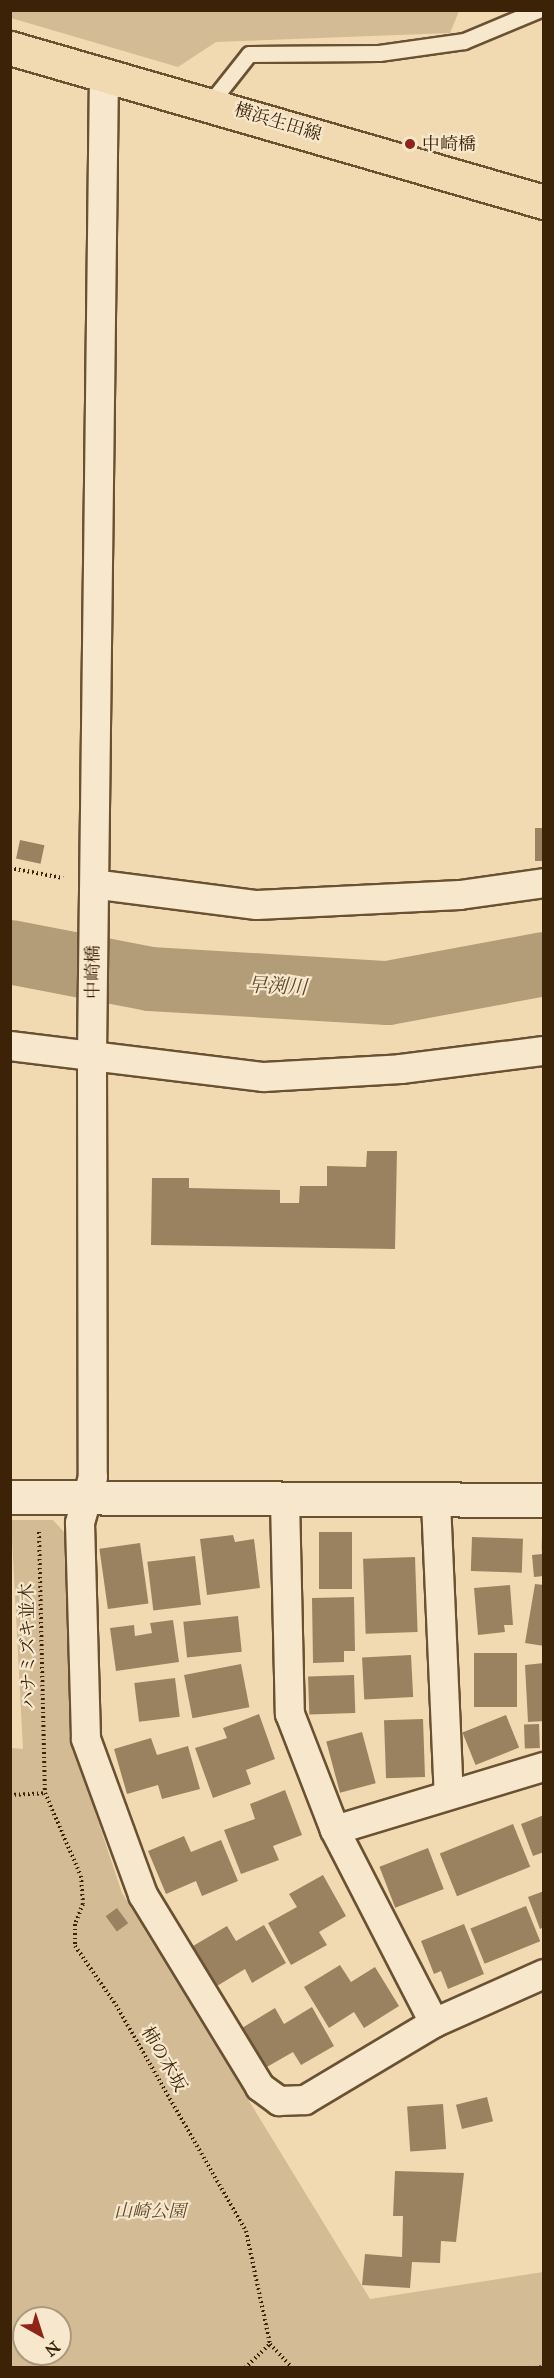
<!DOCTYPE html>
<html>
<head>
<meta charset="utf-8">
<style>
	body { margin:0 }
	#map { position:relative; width:554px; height:2378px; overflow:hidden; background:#f1dab2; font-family:"IM FELL Great Primer","Noto Serif JP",serif }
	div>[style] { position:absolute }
	.green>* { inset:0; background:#d2bb95 }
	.river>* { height:64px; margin:-32px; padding:0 32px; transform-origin:32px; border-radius:32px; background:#b39c78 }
	.building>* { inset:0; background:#9a8260; transform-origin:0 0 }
	.path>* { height:4px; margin-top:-2px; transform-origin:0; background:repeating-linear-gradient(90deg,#3c2307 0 1.5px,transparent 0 4.5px) }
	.roads { filter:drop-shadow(2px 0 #695132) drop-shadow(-2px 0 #695132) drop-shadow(0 2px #695132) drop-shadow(0 -2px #695132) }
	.lane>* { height:15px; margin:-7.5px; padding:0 7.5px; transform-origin:7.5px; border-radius:7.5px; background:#f6e7cd }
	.street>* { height:28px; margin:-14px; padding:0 14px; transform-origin:14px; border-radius:14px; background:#f6e7cd }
	.secondary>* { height:33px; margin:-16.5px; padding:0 16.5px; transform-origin:16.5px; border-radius:16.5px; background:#f6e7cd }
	.primary>* { height:33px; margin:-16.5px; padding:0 16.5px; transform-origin:16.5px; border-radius:16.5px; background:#f1dab2 }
	.dots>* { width:16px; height:16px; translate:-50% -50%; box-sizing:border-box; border:3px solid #f6e7cd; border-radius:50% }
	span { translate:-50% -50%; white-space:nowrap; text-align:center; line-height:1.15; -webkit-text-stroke:4.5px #f6e7cd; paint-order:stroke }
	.street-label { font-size:18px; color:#3c2307 }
	.poi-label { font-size:18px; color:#3c2307 }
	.left { translate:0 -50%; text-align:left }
	.park-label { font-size:18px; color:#62492a; font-style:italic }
	.water-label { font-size:20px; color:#604729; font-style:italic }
	.frame { position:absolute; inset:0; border:12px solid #3c2307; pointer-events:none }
	.north { position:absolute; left:12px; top:2306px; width:60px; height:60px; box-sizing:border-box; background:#f6e7cd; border:2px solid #ac997e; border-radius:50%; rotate:141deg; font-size:16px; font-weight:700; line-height:24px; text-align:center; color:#3c2307 }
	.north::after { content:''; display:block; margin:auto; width:21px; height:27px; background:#8f2418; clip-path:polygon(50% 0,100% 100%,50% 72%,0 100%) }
</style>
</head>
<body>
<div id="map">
	<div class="green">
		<i style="clip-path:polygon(10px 11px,11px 10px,459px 11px,450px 33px,216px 42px,178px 67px,11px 18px)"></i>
		<i style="clip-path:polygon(evenodd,11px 1520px,53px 1520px,64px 1532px,70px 1737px,122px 1893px,370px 2299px,543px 2272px,543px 2367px,11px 2368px,11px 1748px,23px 1749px,11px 1520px,24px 2318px,60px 2318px,60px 2354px,24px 2354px,24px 2318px)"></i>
	</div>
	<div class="river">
		<i style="left:10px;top:952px;width:143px;rotate:10.9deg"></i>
		<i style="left:150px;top:979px;width:238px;rotate:3.4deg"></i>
		<i style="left:388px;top:993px;width:159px;rotate:-10.5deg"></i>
	</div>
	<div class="building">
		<i style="left:535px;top:828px;width:9px;height:33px"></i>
		<i style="left:20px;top:840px;width:25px;height:19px;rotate:12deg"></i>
		<i style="clip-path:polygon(367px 1151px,397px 1151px,395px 1249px,151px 1245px,152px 1178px,189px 1178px,189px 1188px,280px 1190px,280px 1203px,299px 1203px,300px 1186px,327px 1186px,327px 1166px,366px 1167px)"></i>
		<i style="left:319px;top:1532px;width:33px;height:57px"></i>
		<i style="clip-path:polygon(541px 1533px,544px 1576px,534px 1577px,532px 1555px,542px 1554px)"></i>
		<i style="clip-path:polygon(233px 1535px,235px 1542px,254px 1539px,260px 1588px,207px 1595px,200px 1539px)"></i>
		<i style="left:472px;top:1537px;width:51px;height:34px;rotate:2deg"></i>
		<i style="left:140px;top:1543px;width:61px;height:41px;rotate:82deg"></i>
		<i style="left:195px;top:1556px;width:49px;height:48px;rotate:83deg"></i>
		<i style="left:415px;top:1557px;width:75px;height:52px;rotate:88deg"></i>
		<i style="clip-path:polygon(535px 1584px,544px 1585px,544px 1646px,525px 1643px)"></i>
		<i style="clip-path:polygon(510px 1585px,513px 1625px,504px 1625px,505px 1632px,478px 1635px,474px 1588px)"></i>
		<i style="clip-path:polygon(354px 1597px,355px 1651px,344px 1651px,344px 1662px,313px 1663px,312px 1598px)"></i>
		<i style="left:238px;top:1616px;width:36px;height:55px;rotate:84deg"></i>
		<i style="clip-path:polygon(173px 1620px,179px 1662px,116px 1671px,110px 1628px,134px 1625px,135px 1636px,152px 1633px,150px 1623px)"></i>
		<i style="left:517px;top:1653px;width:54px;height:43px;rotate:90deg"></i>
		<i style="left:411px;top:1655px;width:42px;height:49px;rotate:87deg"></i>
		<i style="clip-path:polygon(544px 1663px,544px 1721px,528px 1722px,525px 1665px)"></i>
		<i style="left:241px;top:1664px;width:44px;height:58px;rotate:79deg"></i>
		<i style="left:354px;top:1675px;width:38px;height:46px;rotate:88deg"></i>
		<i style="left:175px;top:1678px;width:39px;height:41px;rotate:83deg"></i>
		<i style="clip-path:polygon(259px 1714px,275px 1759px,246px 1770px,251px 1784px,213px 1798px,195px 1748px,227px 1738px,223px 1728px)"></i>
		<i style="left:506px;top:1715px;width:35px;height:47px;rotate:68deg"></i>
		<i style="left:423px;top:1719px;width:58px;height:39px;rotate:88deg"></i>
		<i style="left:539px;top:1724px;width:24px;height:15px;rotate:88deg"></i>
		<i style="left:362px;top:1732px;width:53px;height:37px;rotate:75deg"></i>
		<i style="clip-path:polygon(151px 1738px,157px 1755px,188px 1746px,200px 1789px,162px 1799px,158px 1785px,127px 1794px,114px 1749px)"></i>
		<i style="clip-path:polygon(285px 1790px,302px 1835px,273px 1846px,279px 1860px,241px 1874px,224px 1830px,255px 1819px,250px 1804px)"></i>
		<i style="clip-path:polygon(544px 1815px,544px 1852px,533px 1856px,521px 1824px)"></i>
		<i style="left:513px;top:1824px;width:46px;height:79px;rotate:68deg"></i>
		<i style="clip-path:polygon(184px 1836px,191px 1852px,221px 1840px,238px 1881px,202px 1896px,196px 1881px,166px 1894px,148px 1851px)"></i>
		<i style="left:428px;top:1848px;width:44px;height:52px;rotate:69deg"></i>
		<i style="clip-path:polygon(323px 1875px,346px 1916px,319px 1932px,327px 1945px,291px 1965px,268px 1923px,297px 1907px,289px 1894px)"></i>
		<i style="clip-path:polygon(544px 1891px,544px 1927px,540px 1929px,528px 1897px)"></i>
		<i style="left:526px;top:1906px;width:38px;height:60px;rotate:68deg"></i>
		<i style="left:117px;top:1908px;width:19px;height:14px;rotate:54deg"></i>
		<i style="clip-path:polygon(464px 1924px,484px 1974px,448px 1989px,441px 1971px,434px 1974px,421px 1941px)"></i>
		<i style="clip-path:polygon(264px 1925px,286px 1963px,252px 1983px,245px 1969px,217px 1986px,193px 1946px,227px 1926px,236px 1941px)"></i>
		<i style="clip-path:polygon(340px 1965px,351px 1982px,375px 1967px,399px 2006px,364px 2028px,354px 2012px,329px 2028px,304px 1987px)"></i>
		<i style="clip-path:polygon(312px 2007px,334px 2046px,301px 2065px,293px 2052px,265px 2068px,242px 2028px,275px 2008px,284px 2024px)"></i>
		<i style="left:487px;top:2097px;width:25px;height:32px;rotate:76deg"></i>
		<i style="left:443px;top:2104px;width:45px;height:36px;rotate:86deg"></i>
		<i style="clip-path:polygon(395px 2171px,464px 2173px,456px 2242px,441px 2241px,440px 2263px,412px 2262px,410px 2288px,362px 2285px,365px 2254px,402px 2257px,403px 2216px,393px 2216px)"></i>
	</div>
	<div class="path">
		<i style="left:10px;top:868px;width:54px;rotate:10.7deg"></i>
		<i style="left:39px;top:1532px;width:261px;rotate:88.7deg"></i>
		<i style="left:45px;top:1793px;width:90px;rotate:66.6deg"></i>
		<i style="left:81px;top:1876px;width:28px;rotate:86deg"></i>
		<i style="left:83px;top:1904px;width:22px;rotate:112deg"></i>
		<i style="left:75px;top:1924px;width:22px;rotate:90deg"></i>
		<i style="left:75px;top:1946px;width:72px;rotate:55.2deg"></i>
		<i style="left:116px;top:2005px;width:261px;rotate:60.1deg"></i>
		<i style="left:246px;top:2231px;width:116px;rotate:78deg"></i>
		<i style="left:10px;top:1795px;width:35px;rotate:-3deg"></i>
		<i style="left:270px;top:2344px;width:33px;rotate:47deg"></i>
		<i style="left:245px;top:2368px;width:35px;rotate:-44deg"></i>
		<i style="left:535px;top:2368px;width:9px;rotate:-6deg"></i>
	</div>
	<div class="roads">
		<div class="lane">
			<i style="left:211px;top:102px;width:61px;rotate:-51.6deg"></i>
			<i style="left:249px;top:54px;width:130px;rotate:-0.4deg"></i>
			<i style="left:379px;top:53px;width:86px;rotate:-8deg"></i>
			<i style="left:464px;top:41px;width:80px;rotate:-22.7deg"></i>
		</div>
		<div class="street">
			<i style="left:104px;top:73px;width:986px;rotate:90.7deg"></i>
			<i style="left:92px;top:1059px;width:418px;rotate:89.9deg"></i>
			<i style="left:93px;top:1477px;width:48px;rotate:105.8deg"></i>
			<i style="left:80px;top:1523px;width:216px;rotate:88.4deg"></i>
			<i style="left:86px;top:1739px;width:166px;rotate:69.9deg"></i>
			<i style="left:143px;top:1895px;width:225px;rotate:58.6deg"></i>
			<i style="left:260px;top:2087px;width:24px;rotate:36deg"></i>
			<i style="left:279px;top:2101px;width:26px;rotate:-2deg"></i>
			<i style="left:305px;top:2100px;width:150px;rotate:-30.8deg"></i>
			<i style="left:434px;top:2023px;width:120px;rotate:-24deg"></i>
			<i style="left:108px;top:886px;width:150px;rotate:7.3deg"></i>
			<i style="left:257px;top:905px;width:203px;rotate:-2.8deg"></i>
			<i style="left:460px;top:895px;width:85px;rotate:-8.1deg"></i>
			<i style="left:10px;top:1046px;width:256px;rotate:7deg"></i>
			<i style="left:264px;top:1077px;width:137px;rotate:-3.3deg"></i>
			<i style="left:401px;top:1069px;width:144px;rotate:-7.2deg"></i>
			<i style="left:285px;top:1500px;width:214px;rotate:88.7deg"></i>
			<i style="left:290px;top:1714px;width:124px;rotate:68.8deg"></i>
			<i style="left:335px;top:1830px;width:217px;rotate:62.8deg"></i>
			<i style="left:436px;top:1502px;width:292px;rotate:87.5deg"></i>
			<i style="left:335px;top:1830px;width:218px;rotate:-16.8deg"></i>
		</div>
		<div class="secondary">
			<i style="left:10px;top:1497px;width:534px;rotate:0.32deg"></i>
		</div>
		<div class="primary">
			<i style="left:10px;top:48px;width:556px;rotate:16.09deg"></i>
		</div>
	</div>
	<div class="dots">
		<i style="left:410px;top:144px;background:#8f2418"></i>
	</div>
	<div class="street-label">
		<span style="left:278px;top:122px;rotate:17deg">横浜生田線</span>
		<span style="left:93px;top:972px;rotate:-90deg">中崎橋</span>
		<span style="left:28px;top:1646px;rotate:-91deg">ハナミズキ並木</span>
		<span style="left:164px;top:2059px;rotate:60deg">柿の木坂</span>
	</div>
	<div class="poi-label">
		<span class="left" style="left:422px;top:144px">中崎橋</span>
	</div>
	<div class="park-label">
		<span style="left:150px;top:2211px">山崎公園</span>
	</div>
	<div class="water-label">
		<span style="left:277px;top:986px;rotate:3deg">早渕川</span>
	</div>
	<div class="frame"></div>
	<div class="north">N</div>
</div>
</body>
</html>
